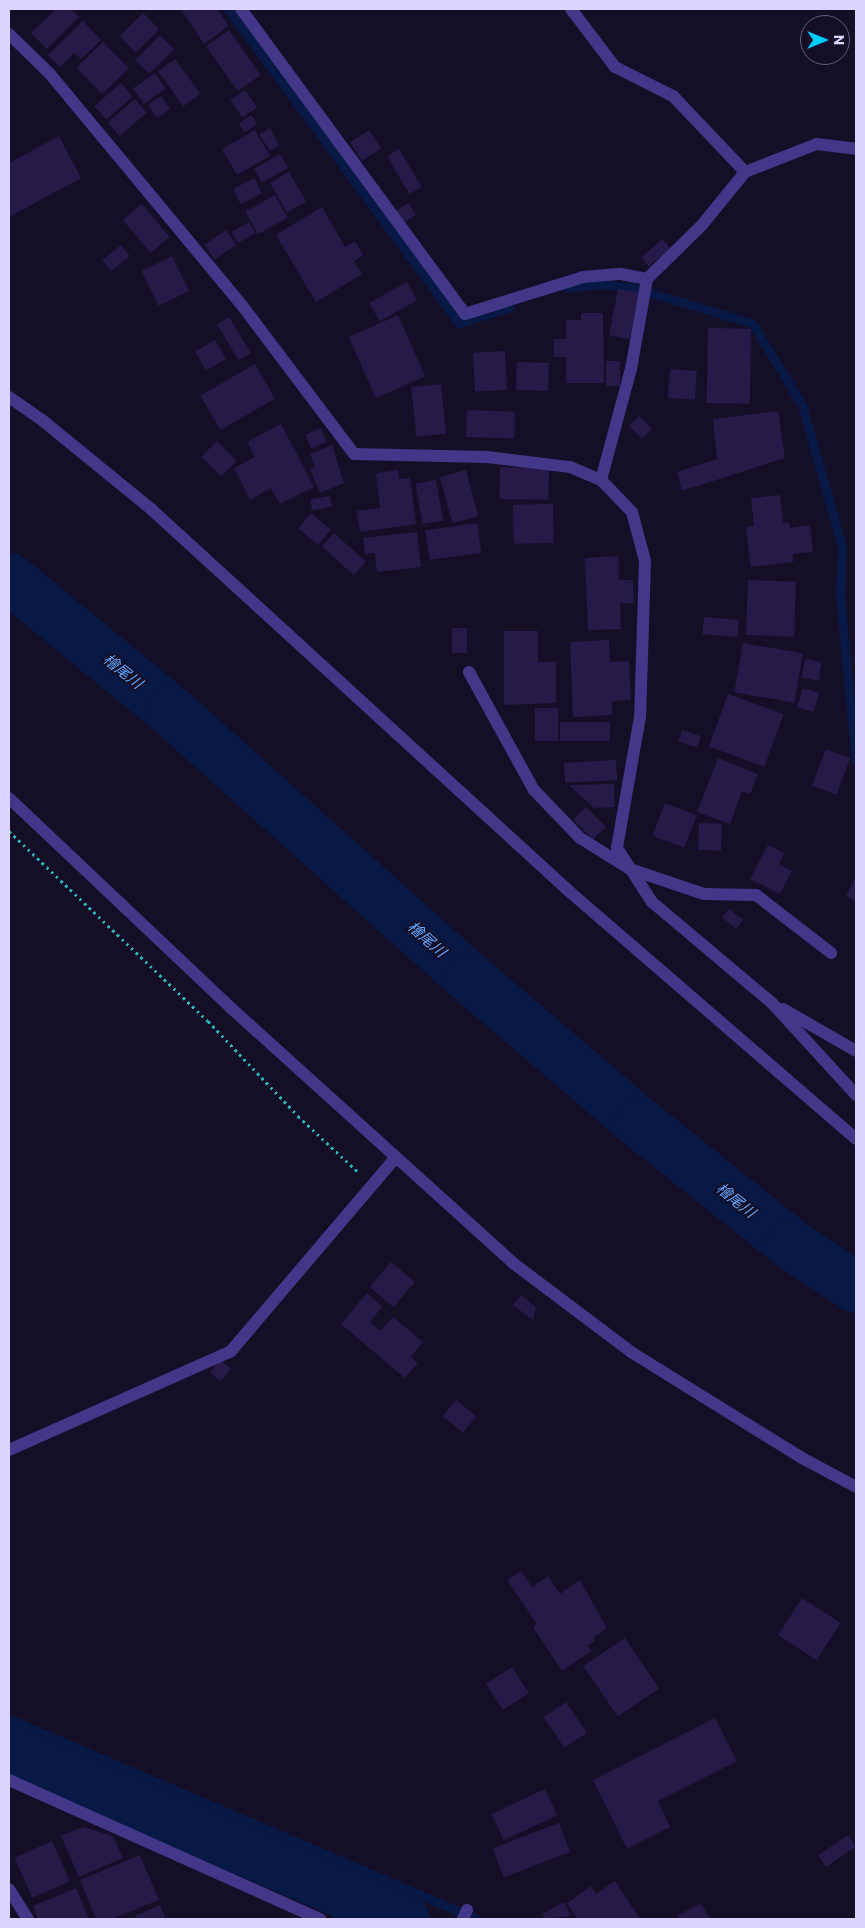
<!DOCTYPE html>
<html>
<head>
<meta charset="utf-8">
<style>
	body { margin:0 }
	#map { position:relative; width:865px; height:1928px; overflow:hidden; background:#150e27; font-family:Commissioner,"Noto Sans JP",sans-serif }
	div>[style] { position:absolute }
	.stream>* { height:9px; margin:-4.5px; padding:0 4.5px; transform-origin:4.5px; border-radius:4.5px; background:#081946 }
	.river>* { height:51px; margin:-25.5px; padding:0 25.5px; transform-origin:25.5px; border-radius:25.5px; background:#081946 }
	.building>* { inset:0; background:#271a49; transform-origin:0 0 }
	.path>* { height:3px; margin-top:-1.5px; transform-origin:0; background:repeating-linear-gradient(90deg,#2ab8bd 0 2.5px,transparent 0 6.5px) }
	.service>* { height:12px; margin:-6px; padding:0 6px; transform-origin:6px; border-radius:6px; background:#423788 }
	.minor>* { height:12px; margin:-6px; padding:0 6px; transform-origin:6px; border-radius:6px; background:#423788 }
	.tertiary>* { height:12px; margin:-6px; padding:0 6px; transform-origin:6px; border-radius:6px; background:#423788 }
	span { translate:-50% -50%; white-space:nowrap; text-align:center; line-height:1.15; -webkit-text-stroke:4px #150e27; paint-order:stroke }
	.water-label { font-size:15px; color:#62a8ff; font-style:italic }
	.frame { position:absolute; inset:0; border:10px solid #ddd4ff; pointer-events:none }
	.north { position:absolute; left:800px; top:15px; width:50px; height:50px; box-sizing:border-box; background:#150e27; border:1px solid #655d7d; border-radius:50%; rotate:90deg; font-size:14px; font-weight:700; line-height:20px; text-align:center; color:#ddd4ff }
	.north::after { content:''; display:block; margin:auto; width:18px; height:22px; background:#00ceff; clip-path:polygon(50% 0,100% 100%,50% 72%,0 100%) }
</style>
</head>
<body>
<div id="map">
	<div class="stream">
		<i style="left:228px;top:9px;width:390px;rotate:53.7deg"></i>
		<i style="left:459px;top:323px;width:53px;rotate:-17.4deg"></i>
		<i style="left:567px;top:288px;width:33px;rotate:-7deg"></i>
		<i style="left:600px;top:284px;width:31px;rotate:6deg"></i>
		<i style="left:631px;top:287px;width:126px;rotate:16.6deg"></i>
		<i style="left:752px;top:323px;width:96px;rotate:58.6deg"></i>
		<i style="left:802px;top:405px;width:147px;rotate:74.2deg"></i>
		<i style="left:842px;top:546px;width:50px;rotate:92.3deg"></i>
		<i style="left:840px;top:596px;width:167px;rotate:84.5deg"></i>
		<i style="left:9px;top:1719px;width:509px;rotate:23.14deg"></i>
	</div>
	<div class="river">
		<i style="left:9px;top:578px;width:210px;rotate:39.4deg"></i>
		<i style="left:171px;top:711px;width:401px;rotate:41.8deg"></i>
		<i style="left:470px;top:978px;width:223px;rotate:40.5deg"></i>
		<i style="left:640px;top:1123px;width:193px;rotate:38.7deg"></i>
		<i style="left:791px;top:1244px;width:78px;rotate:33.5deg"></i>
		<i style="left:9px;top:1749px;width:430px;rotate:23.3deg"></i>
	</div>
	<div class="building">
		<i style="clip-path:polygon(56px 9px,71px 9px,79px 17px,47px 49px,31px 33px)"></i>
		<i style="clip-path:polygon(181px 9px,217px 9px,229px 26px,204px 44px)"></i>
		<i style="left:143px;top:13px;width:23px;height:33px;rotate:45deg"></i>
		<i style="clip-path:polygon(83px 21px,101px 40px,81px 59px,74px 53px,60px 67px,48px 55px)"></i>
		<i style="left:229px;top:30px;width:55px;height:28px;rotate:55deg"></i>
		<i style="left:160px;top:35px;width:20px;height:35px;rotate:45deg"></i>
		<i style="left:103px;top:42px;width:37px;height:37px;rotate:46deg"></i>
		<i style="left:175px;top:59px;width:43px;height:21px;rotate:54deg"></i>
		<i style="left:155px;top:73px;width:19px;height:27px;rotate:55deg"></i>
		<i style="left:121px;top:83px;width:18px;height:35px;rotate:49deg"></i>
		<i style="left:245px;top:90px;width:21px;height:18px;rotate:55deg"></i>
		<i style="left:161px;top:96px;width:16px;height:16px;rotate:55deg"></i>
		<i style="left:135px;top:99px;width:18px;height:36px;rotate:49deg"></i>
		<i style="left:251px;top:115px;width:11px;height:15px;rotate:56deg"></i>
		<i style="clip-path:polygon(270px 128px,279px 145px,270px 151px,259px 134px)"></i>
		<i style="left:255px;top:130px;width:30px;height:38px;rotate:60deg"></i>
		<i style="left:369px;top:130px;width:22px;height:23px;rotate:56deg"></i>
		<i style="clip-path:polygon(59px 136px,81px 178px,9px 217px,9px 163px)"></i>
		<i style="left:399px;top:149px;width:44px;height:14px;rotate:59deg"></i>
		<i style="left:280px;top:154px;width:16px;height:30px;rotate:60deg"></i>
		<i style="left:289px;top:172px;width:34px;height:22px;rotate:60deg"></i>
		<i style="left:254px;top:178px;width:17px;height:24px;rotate:62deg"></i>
		<i style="left:275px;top:195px;width:26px;height:34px;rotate:61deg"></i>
		<i style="left:408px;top:203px;width:14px;height:17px;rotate:56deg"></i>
		<i style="left:142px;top:204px;width:43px;height:25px;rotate:50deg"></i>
		<i style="clip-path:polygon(322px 207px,345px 247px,355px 241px,363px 255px,354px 261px,362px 274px,316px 302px,276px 235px)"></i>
		<i style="left:249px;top:222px;width:13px;height:20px;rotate:61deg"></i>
		<i style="left:226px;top:230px;width:18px;height:26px;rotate:56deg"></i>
		<i style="left:662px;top:239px;width:12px;height:28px;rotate:48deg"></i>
		<i style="left:121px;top:245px;width:14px;height:24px;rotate:51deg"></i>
		<i style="left:172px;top:256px;width:39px;height:34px;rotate:64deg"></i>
		<i style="left:407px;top:282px;width:21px;height:43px;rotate:61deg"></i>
		<i style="left:618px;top:289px;width:21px;height:47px;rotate:11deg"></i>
		<i style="clip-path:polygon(581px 313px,603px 313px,604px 383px,566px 383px,566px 357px,554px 357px,554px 339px,566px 339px,566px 320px,581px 320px)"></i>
		<i style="left:398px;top:315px;width:67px;height:54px;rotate:66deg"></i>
		<i style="left:229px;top:317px;width:42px;height:14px;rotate:59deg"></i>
		<i style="left:708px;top:328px;width:43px;height:75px;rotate:1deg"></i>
		<i style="left:215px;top:340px;width:22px;height:23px;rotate:60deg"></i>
		<i style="left:505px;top:351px;width:39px;height:32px;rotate:87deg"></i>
		<i style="left:606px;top:361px;width:14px;height:25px"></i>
		<i style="left:517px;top:362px;width:32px;height:28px;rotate:2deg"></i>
		<i style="left:255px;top:364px;width:40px;height:63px;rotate:60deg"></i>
		<i style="left:670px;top:369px;width:27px;height:29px;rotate:4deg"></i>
		<i style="left:441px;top:384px;width:50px;height:30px;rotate:84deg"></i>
		<i style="left:467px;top:410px;width:48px;height:27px;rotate:2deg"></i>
		<i style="clip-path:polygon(778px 411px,785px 458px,682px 491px,677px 472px,717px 459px,713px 419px)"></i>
		<i style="left:639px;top:416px;width:18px;height:14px;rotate:45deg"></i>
		<i style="clip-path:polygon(281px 424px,314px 487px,280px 504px,271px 488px,250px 500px,234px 468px,255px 457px,247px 442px)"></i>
		<i style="left:321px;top:428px;width:15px;height:17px;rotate:67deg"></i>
		<i style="left:217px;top:441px;width:28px;height:22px;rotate:45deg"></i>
		<i style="clip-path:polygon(332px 445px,344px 483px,320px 493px,310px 469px,315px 467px,310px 454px)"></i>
		<i style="left:500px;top:467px;width:49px;height:32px;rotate:1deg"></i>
		<i style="clip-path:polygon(398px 470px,399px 479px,410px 478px,416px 524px,360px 532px,357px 511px,380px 508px,376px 473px)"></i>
		<i style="left:466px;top:470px;width:48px;height:27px;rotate:75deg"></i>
		<i style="left:436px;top:480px;width:41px;height:21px;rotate:80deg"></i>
		<i style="clip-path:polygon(780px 495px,783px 523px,789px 522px,790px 528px,810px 525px,813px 552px,793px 554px,793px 562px,751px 567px,746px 527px,754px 526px,751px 498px)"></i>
		<i style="left:330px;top:496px;width:11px;height:20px;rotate:80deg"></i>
		<i style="left:553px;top:504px;width:39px;height:40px;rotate:89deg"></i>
		<i style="left:311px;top:513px;width:26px;height:20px;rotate:40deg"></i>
		<i style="left:477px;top:523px;width:30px;height:52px;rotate:82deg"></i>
		<i style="clip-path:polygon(417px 532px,421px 567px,377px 572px,375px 553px,365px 554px,363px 538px)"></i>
		<i style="left:334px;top:533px;width:43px;height:18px;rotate:42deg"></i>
		<i style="clip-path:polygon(618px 556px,619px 580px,633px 580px,634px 603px,620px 603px,621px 629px,588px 630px,585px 558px)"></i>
		<i style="left:748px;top:580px;width:48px;height:55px;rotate:2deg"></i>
		<i style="left:704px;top:617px;width:35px;height:17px;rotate:5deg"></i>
		<i style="left:452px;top:628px;width:15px;height:25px"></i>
		<i style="clip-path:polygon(504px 631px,538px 631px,538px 662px,556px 662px,556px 703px,504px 705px)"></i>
		<i style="clip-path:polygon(609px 640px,610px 662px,629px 661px,631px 700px,612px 701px,612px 715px,573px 717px,570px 642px)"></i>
		<i style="left:743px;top:643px;width:61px;height:50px;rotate:10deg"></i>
		<i style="left:805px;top:659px;width:17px;height:19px;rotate:10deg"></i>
		<i style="left:803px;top:688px;width:17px;height:20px;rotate:17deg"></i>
		<i style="left:728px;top:694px;width:59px;height:56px;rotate:20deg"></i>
		<i style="left:535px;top:708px;width:23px;height:33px"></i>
		<i style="left:560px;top:722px;width:50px;height:19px"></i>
		<i style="left:682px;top:730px;width:20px;height:12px;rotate:18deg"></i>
		<i style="left:826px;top:749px;width:26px;height:39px;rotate:21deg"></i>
		<i style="clip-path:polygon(718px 758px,758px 774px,750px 794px,742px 791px,730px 824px,697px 812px)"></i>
		<i style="left:616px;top:760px;width:20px;height:52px;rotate:87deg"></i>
		<i style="clip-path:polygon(614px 784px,614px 807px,594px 808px,569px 785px)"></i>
		<i style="left:665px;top:803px;width:34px;height:35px;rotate:21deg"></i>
		<i style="left:586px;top:807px;width:28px;height:18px;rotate:45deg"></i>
		<i style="left:699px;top:823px;width:23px;height:27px;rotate:2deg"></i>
		<i style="clip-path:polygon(768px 845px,784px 853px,779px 864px,792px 871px,780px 894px,750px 879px)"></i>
		<i style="clip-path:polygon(856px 877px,856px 902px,846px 896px)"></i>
		<i style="left:729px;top:909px;width:18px;height:11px;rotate:38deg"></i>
		<i style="left:391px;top:1262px;width:31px;height:33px;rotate:40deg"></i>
		<i style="clip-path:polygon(367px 1293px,382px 1307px,370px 1322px,380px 1331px,393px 1317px,423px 1342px,411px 1357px,418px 1363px,405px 1378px,341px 1324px)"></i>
		<i style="clip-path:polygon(521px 1295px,536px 1307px,533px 1320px,513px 1305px)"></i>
		<i style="left:220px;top:1360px;width:14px;height:16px;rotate:39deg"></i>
		<i style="left:456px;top:1400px;width:26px;height:21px;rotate:39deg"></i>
		<i style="clip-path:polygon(521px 1571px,532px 1587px,548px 1576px,560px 1594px,580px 1580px,607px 1628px,593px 1638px,595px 1641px,588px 1645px,591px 1651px,562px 1671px,533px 1627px,537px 1624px,507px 1580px)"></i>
		<i style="left:802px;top:1598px;width:46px;height:44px;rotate:33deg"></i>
		<i style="left:625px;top:1638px;width:61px;height:50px;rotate:56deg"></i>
		<i style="left:512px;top:1667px;width:31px;height:31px;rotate:57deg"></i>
		<i style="left:566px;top:1702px;width:37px;height:27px;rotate:56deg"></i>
		<i style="clip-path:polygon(715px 1718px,737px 1761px,658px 1801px,670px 1827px,627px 1849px,593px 1780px)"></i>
		<i style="left:545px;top:1789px;width:29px;height:59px;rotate:65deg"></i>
		<i style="left:559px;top:1823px;width:31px;height:71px;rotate:69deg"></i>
		<i style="clip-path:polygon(83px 1827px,113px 1836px,123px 1858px,79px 1877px,61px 1836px)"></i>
		<i style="left:848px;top:1835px;width:14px;height:36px;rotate:56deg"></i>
		<i style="left:52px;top:1841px;width:44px;height:41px;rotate:66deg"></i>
		<i style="clip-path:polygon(140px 1855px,159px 1900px,111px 1919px,96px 1919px,80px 1880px)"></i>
		<i style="clip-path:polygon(615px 1881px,640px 1919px,577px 1919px,567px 1903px,591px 1886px,596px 1894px)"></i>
		<i style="clip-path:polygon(76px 1888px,89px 1919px,38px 1919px,33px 1906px)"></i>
		<i style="clip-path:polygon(564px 1902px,571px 1916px,545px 1919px,542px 1914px)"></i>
		<i style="clip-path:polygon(701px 1903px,710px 1919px,679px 1919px,677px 1916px)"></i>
		<i style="clip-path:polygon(160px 1905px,166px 1919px,136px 1919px,135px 1916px)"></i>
	</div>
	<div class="path">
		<i style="left:9px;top:831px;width:275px;rotate:43.7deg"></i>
		<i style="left:208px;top:1021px;width:131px;rotate:46.5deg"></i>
		<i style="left:298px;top:1116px;width:81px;rotate:43deg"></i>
	</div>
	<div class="service">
		<i style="left:241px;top:9px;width:378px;rotate:53.7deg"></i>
		<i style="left:465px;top:314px;width:124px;rotate:-17.4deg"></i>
		<i style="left:583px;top:277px;width:38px;rotate:-5deg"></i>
		<i style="left:621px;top:274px;width:26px;rotate:11deg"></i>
		<i style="left:571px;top:9px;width:73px;rotate:52.8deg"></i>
		<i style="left:615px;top:67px;width:65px;rotate:26.6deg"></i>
		<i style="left:673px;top:96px;width:105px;rotate:46.5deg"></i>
		<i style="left:601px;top:480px;width:115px;rotate:-74.9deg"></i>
		<i style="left:631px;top:369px;width:91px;rotate:-79.9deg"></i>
		<i style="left:647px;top:279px;width:77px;rotate:-44.5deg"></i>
		<i style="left:702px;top:225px;width:68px;rotate:-50.9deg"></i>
		<i style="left:745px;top:172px;width:77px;rotate:-21.3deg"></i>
		<i style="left:817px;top:144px;width:39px;rotate:7deg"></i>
		<i style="left:9px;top:1450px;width:243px;rotate:-24deg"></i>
		<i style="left:231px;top:1351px;width:253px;rotate:-49.6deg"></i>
	</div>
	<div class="minor">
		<i style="left:9px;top:34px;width:57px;rotate:44.3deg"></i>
		<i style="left:50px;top:74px;width:299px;rotate:50.3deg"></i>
		<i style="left:241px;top:304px;width:188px;rotate:53deg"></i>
		<i style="left:354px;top:454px;width:133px;rotate:1.3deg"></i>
		<i style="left:487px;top:457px;width:84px;rotate:6.9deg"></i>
		<i style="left:570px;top:467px;width:34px;rotate:23deg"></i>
		<i style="left:601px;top:480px;width:45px;rotate:45.9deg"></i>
		<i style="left:632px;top:512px;width:51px;rotate:75.1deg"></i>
		<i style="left:645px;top:561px;width:156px;rotate:91.8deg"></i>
		<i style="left:640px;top:717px;width:133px;rotate:100deg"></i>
		<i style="left:617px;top:848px;width:64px;rotate:57.1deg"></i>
		<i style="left:652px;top:902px;width:157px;rotate:40.1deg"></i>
		<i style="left:772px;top:1003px;width:125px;rotate:47.6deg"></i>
		<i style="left:9px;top:397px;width:40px;rotate:34.9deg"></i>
		<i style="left:42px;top:420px;width:141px;rotate:39.2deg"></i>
		<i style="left:151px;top:509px;width:568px;rotate:42.43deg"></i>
		<i style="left:570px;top:892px;width:378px;rotate:40.8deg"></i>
		<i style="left:469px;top:672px;width:135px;rotate:61.2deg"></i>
		<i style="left:534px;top:790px;width:66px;rotate:46.2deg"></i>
		<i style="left:580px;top:838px;width:59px;rotate:31.8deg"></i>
		<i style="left:630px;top:869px;width:78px;rotate:18.7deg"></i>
		<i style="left:704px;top:894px;width:52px;rotate:1.1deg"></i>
		<i style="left:756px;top:895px;width:95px;rotate:37.7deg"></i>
		<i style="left:783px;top:1009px;width:84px;rotate:29.9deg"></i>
		<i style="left:9px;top:1780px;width:341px;rotate:24.1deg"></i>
		<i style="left:9px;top:1889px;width:36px;rotate:58deg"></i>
		<i style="left:463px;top:1919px;width:10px;rotate:-66deg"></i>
	</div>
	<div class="tertiary">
		<i style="left:9px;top:798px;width:306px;rotate:43.4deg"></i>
		<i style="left:231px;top:1008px;width:380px;rotate:42.1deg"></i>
		<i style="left:513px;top:1263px;width:148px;rotate:37deg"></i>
		<i style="left:631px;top:1352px;width:201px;rotate:31.8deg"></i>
		<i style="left:802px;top:1458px;width:61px;rotate:28.2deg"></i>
	</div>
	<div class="water-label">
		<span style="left:123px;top:671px;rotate:39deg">檜尾川</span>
		<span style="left:427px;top:939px;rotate:42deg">檜尾川</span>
		<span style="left:736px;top:1200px;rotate:39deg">檜尾川</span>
	</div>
	<div class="frame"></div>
	<div class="north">N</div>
</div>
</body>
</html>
